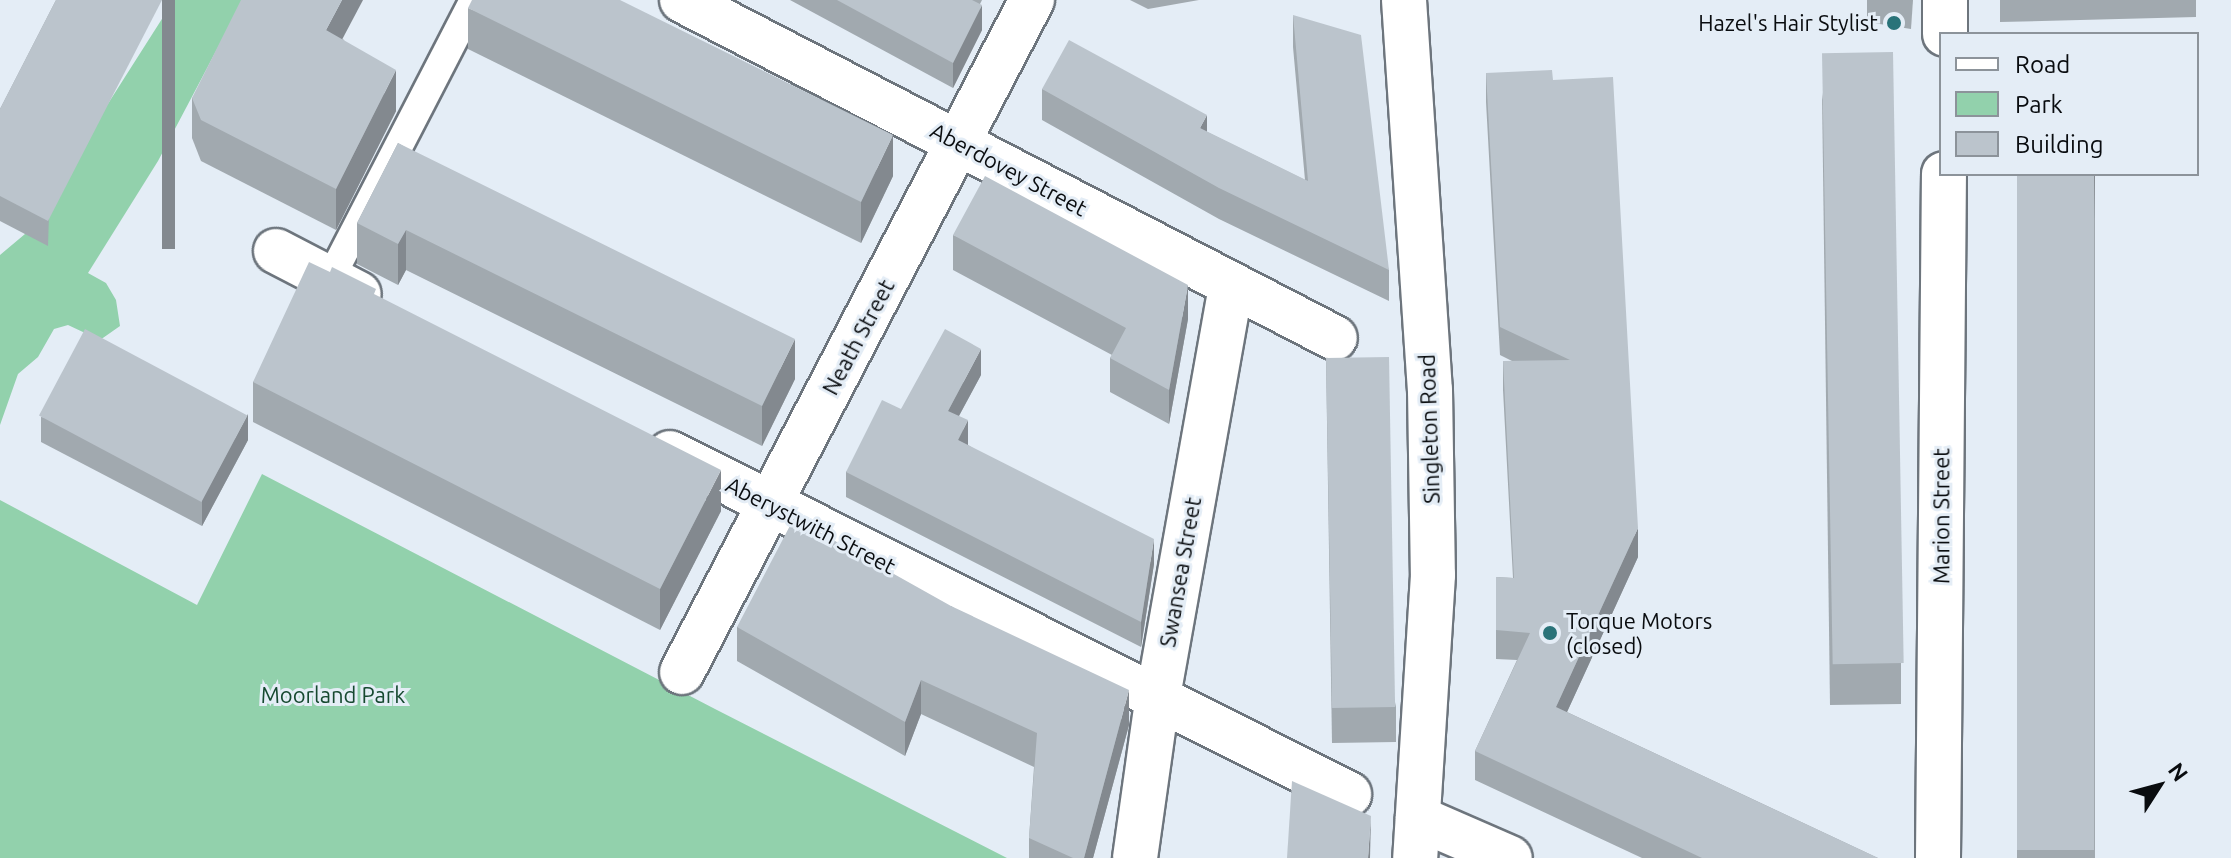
<!DOCTYPE html>
<html>
<head>
<meta charset="utf-8">
<style>
	body { margin:0 }
	#map { position:relative; width:2231px; height:858px; overflow:hidden; background:#e4edf6; font-family:Ubuntu,sans-serif }
	div>[style] { position:absolute }
	.green>* { inset:0; background:#92d1ac }
	.roads { filter:drop-shadow(2px 0 #6d757d) drop-shadow(-2px 0 #6d757d) drop-shadow(0 2px #6d757d) drop-shadow(0 -2px #6d757d) }
	.service>* { height:28px; margin:-14px; padding:0 14px; transform-origin:14px; border-radius:14px; background:#fff }
	.minor>* { height:44px; margin:-22px; padding:0 22px; transform-origin:22px; border-radius:22px; background:#fff }
	.wall>* { inset:0; background:#a1a9af; transform-origin:0 0 }
	.shaded-wall>* { inset:0; background:#83898f; transform-origin:0 0 }
	.building>* { inset:0; background:#bbc4cc; transform-origin:0 0 }
	.dots>* { width:22px; height:22px; translate:-50% -50%; box-sizing:border-box; border:4px solid #e4edf6; border-radius:50% }
	span { translate:-50% -50%; white-space:nowrap; text-align:center; line-height:1.15; -webkit-text-stroke:6px #e4edf6; paint-order:stroke }
	.poi-label { font-size:22px; color:#090c0f }
	.right { translate:-100% -50%; text-align:right }
	.left { translate:0 -50%; text-align:left }
	.street-label { font-size:22px; color:#090c0f }
	.park-label { font-size:22px; color:#164930 }
	.legend { position:absolute; left:1939px; top:32px; width:260px; height:144px; box-sizing:border-box; background:#e4edf6; border:2px solid #8c939a; margin:0; padding:10px 14px; list-style:none; font-size:24px; color:#090c0f }
	.legend li { display:flex; align-items:center; gap:16px; height:40px }
	.legend b { width:40px; border:2px solid #8c939a }
	.north { position:absolute; left:2119px; top:746px; width:80px; height:80px; -webkit-text-stroke:6px #e4edf6; paint-order:stroke; rotate:54deg; font-size:22px; font-weight:700; line-height:32px; text-align:center; color:#090c0f }
	.north::after { content:''; display:block; margin:auto; width:28px; height:36px; background:#090c0f; clip-path:polygon(50% 0,100% 100%,50% 72%,0 100%) }
</style>
</head>
<body>
<div id="map">
	<div class="green">
		<i style="clip-path:polygon(174px 0,243px 0,158px 161px,88px 273px,106px 283px,116px 300px,120px 326px,100px 340px,68px 325px,54px 329px,38px 357px,18px 374px,0 425px,0 255px,25px 234px)"></i>
		<i style="clip-path:polygon(262px 474px,715px 709px,1007px 858px,0 858px,0 500px,197px 605px)"></i>
	</div>
	<div class="roads">
		<div class="service">
			<i style="left:330px;top:279px;width:314px;rotate:-62.7deg"></i>
		</div>
		<div class="minor">
			<i style="left:682px;top:0;width:735px;rotate:27.37deg"></i>
			<i style="left:1404px;top:0;width:391px;rotate:86.2deg"></i>
			<i style="left:1430px;top:390px;width:185px;rotate:89.1deg"></i>
			<i style="left:1433px;top:575px;width:284px;rotate:93.6deg"></i>
			<i style="left:1945px;top:34px;width:34px;rotate:-90deg"></i>
			<i style="left:276px;top:251px;width:93px;rotate:27.4deg"></i>
			<i style="left:670px;top:453px;width:760px;rotate:26.67deg"></i>
			<i style="left:682px;top:672px;width:758px;rotate:-62.49deg"></i>
			<i style="left:1418px;top:818px;width:100px;rotate:23.5deg"></i>
			<i style="left:1135px;top:858px;width:158px;rotate:-82deg"></i>
			<i style="left:1157px;top:702px;width:422px;rotate:-79.9deg"></i>
			<i style="left:1938px;top:858px;width:684px;rotate:-89.5deg"></i>
		</div>
	</div>
	<div class="wall">
		<i style="clip-path:polygon(56px 0,48px 246px,0 221px,0 109px)"></i>
		<i style="clip-path:polygon(790px 0,982px 0,980px 4px,982px 30px,953px 88px)"></i>
		<i style="clip-path:polygon(1130px 0,1199px 0,1148px 9px)"></i>
		<i style="clip-path:polygon(1867px 0,1913px 0,1911px 29px,1867px 22px)"></i>
		<i style="clip-path:polygon(2000px 0,2196px 0,2196px 17px,2000px 22px)"></i>
		<i style="clip-path:polygon(468px 8px,893px 176px,861px 243px,468px 49px)"></i>
		<i style="clip-path:polygon(1293px 15px,1389px 270px,1389px 301px,1219px 219px,1042px 120px,1042px 89px,1207px 132px,1305px 180px,1293px 47px)"></i>
		<i style="clip-path:polygon(343px 39px,396px 111px,336px 230px,201px 161px,192px 138px,192px 98px)"></i>
		<i style="clip-path:polygon(1486px 73px,1553px 80px,1638px 557px,1567px 712px,1878px 858px,1642px 858px,1475px 780px,1475px 751px,1517px 660px,1496px 659px,1496px 577px,1513px 578px,1503px 390px,1503px 361px,1512px 361px,1500px 355px,1486px 102px)"></i>
		<i style="clip-path:polygon(1822px 93px,1901px 663px,1901px 704px,1830px 705px)"></i>
		<i style="clip-path:polygon(398px 143px,795px 379px,762px 446px,406px 270px,398px 285px,357px 264px,357px 223px)"></i>
		<i style="left:2017px;top:174px;width:78px;height:684px"></i>
		<i style="clip-path:polygon(953px 235px,1188px 319px,1169px 424px,1110px 392px,1110px 358px,1112px 355px,953px 270px)"></i>
		<i style="clip-path:polygon(376px 296px,721px 511px,660px 630px,253px 422px,253px 382px)"></i>
		<i style="clip-path:polygon(1326px 358px,1396px 707px,1396px 742px,1332px 743px)"></i>
		<i style="clip-path:polygon(981px 375px,959px 416px,968px 445px,1154px 564px,1141px 647px,846px 497px,846px 472px,901px 409px)"></i>
		<i style="clip-path:polygon(41px 417px,248px 440px,202px 526px,41px 442px)"></i>
		<i style="clip-path:polygon(951px 606px,1129px 725px,1093px 858px,1029px 858px,1029px 838px,1034px 767px,921px 714px,905px 756px,737px 661px,737px 627px)"></i>
	</div>
	<div class="shaded-wall">
		<i style="left:162px;top:0;width:13px;height:249px"></i>
		<i style="clip-path:polygon(342px 0,363px 0,326px 70px,326px 30px)"></i>
		<i style="clip-path:polygon(982px 5px,982px 30px,953px 88px,953px 63px)"></i>
		<i style="clip-path:polygon(396px 70px,396px 111px,336px 230px,336px 189px)"></i>
		<i style="clip-path:polygon(1207px 115px,1207px 147px,1200px 128px)"></i>
		<i style="clip-path:polygon(893px 135px,893px 176px,861px 243px,861px 202px)"></i>
		<i style="clip-path:polygon(2094px 174px,2095px 174px,2080px 858px)"></i>
		<i style="clip-path:polygon(406px 230px,406px 270px,398px 285px,398px 244px)"></i>
		<i style="clip-path:polygon(1188px 285px,1188px 319px,1169px 424px,1169px 390px)"></i>
		<i style="clip-path:polygon(795px 339px,795px 379px,762px 446px,762px 406px)"></i>
		<i style="clip-path:polygon(981px 349px,981px 375px,948px 436px,948px 411px)"></i>
		<i style="clip-path:polygon(248px 414px,248px 440px,202px 526px,202px 500px)"></i>
		<i style="clip-path:polygon(968px 420px,968px 446px,958px 440px)"></i>
		<i style="clip-path:polygon(721px 470px,721px 511px,660px 630px,660px 589px)"></i>
		<i style="clip-path:polygon(1638px 528px,1638px 557px,1556px 736px,1556px 707px)"></i>
		<i style="clip-path:polygon(1154px 539px,1154px 564px,1141px 647px,1141px 622px)"></i>
		<i style="clip-path:polygon(921px 680px,921px 714px,905px 756px,905px 722px)"></i>
		<i style="clip-path:polygon(1129px 690px,1129px 725px,1093px 858px,1084px 858px)"></i>
		<i style="clip-path:polygon(1371px 816px,1370px 858px,1368px 858px)"></i>
	</div>
	<div class="building">
		<i style="clip-path:polygon(56px 0,162px 0,48px 221px,0 196px,0 109px)"></i>
		<i style="clip-path:polygon(241px 0,342px 0,326px 30px,396px 70px,336px 189px,201px 120px,192px 98px)"></i>
		<i style="clip-path:polygon(472px 0,620px 0,893px 135px,861px 202px,468px 8px)"></i>
		<i style="clip-path:polygon(837px 0,972px 0,982px 5px,953px 63px)"></i>
		<i style="clip-path:polygon(1293px 15px,1361px 35px,1389px 270px,1219px 188px,1042px 89px,1069px 40px,1207px 115px,1200px 128px,1308px 181px)"></i>
		<i style="left:1893px;top:52px;width:611px;height:71px;rotate:89deg"></i>
		<i style="clip-path:polygon(1552px 70px,1553px 80px,1613px 77px,1638px 528px,1556px 707px,1878px 858px,1702px 858px,1475px 751px,1530px 633px,1496px 630px,1496px 577px,1514px 578px,1503px 361px,1570px 360px,1500px 327px,1486px 73px)"></i>
		<i style="clip-path:polygon(398px 143px,795px 339px,762px 406px,406px 230px,398px 244px,357px 223px)"></i>
		<i style="left:2017px;top:174px;width:77px;height:676px"></i>
		<i style="clip-path:polygon(985px 176px,1188px 285px,1169px 390px,1110px 358px,1126px 328px,953px 235px)"></i>
		<i style="clip-path:polygon(309px 262px,330px 272px,332px 267px,376px 289px,374px 294px,721px 470px,660px 589px,253px 382px)"></i>
		<i style="left:85px;top:329px;width:184px;height:98px;rotate:28deg"></i>
		<i style="clip-path:polygon(945px 329px,981px 349px,948px 411px,968px 420px,958px 440px,1154px 539px,1141px 622px,846px 472px,882px 400px,901px 409px)"></i>
		<i style="left:1389px;top:357px;width:350px;height:63px;rotate:89deg"></i>
		<i style="clip-path:polygon(794px 518px,951px 606px,1129px 690px,1084px 858px,1073px 858px,1029px 838px,1037px 733px,921px 680px,905px 722px,737px 627px)"></i>
		<i style="clip-path:polygon(1292px 781px,1371px 816px,1368px 858px,1287px 858px)"></i>
	</div>
	<div class="dots">
		<i style="left:1894px;top:23px;background:#297379"></i>
		<i style="left:1550px;top:633px;background:#297379"></i>
	</div>
	<div class="poi-label">
		<span class="right" style="left:1878px;top:23px">Hazel's Hair Stylist</span>
		<span class="left" style="left:1566px;top:633px">Torque Motors<br>(closed)</span>
	</div>
	<div class="street-label">
		<span style="left:1009px;top:169px;rotate:28deg">Aberdovey Street</span>
		<span style="left:858px;top:337px;rotate:-62deg">Neath Street</span>
		<span style="left:1429px;top:429px;rotate:-92deg">Singleton Road</span>
		<span style="left:1941px;top:516px;rotate:-90deg">Marion Street</span>
		<span style="left:811px;top:525px;rotate:27deg">Aberystwith Street</span>
		<span style="left:1180px;top:572px;rotate:-80deg">Swansea Street</span>
	</div>
	<div class="park-label">
		<span style="left:333px;top:695px">Moorland Park</span>
	</div>
	<ul class="legend">
	<li><b style="height:10px;background:#fff"></b>Road</li>
	<li><b style="height:22px;background:#92d1ac"></b>Park</li>
	<li><b style="height:22px;background:#bbc4cc"></b>Building</li>
	</ul>
	<div class="north">N</div>
</div>
</body>
</html>
